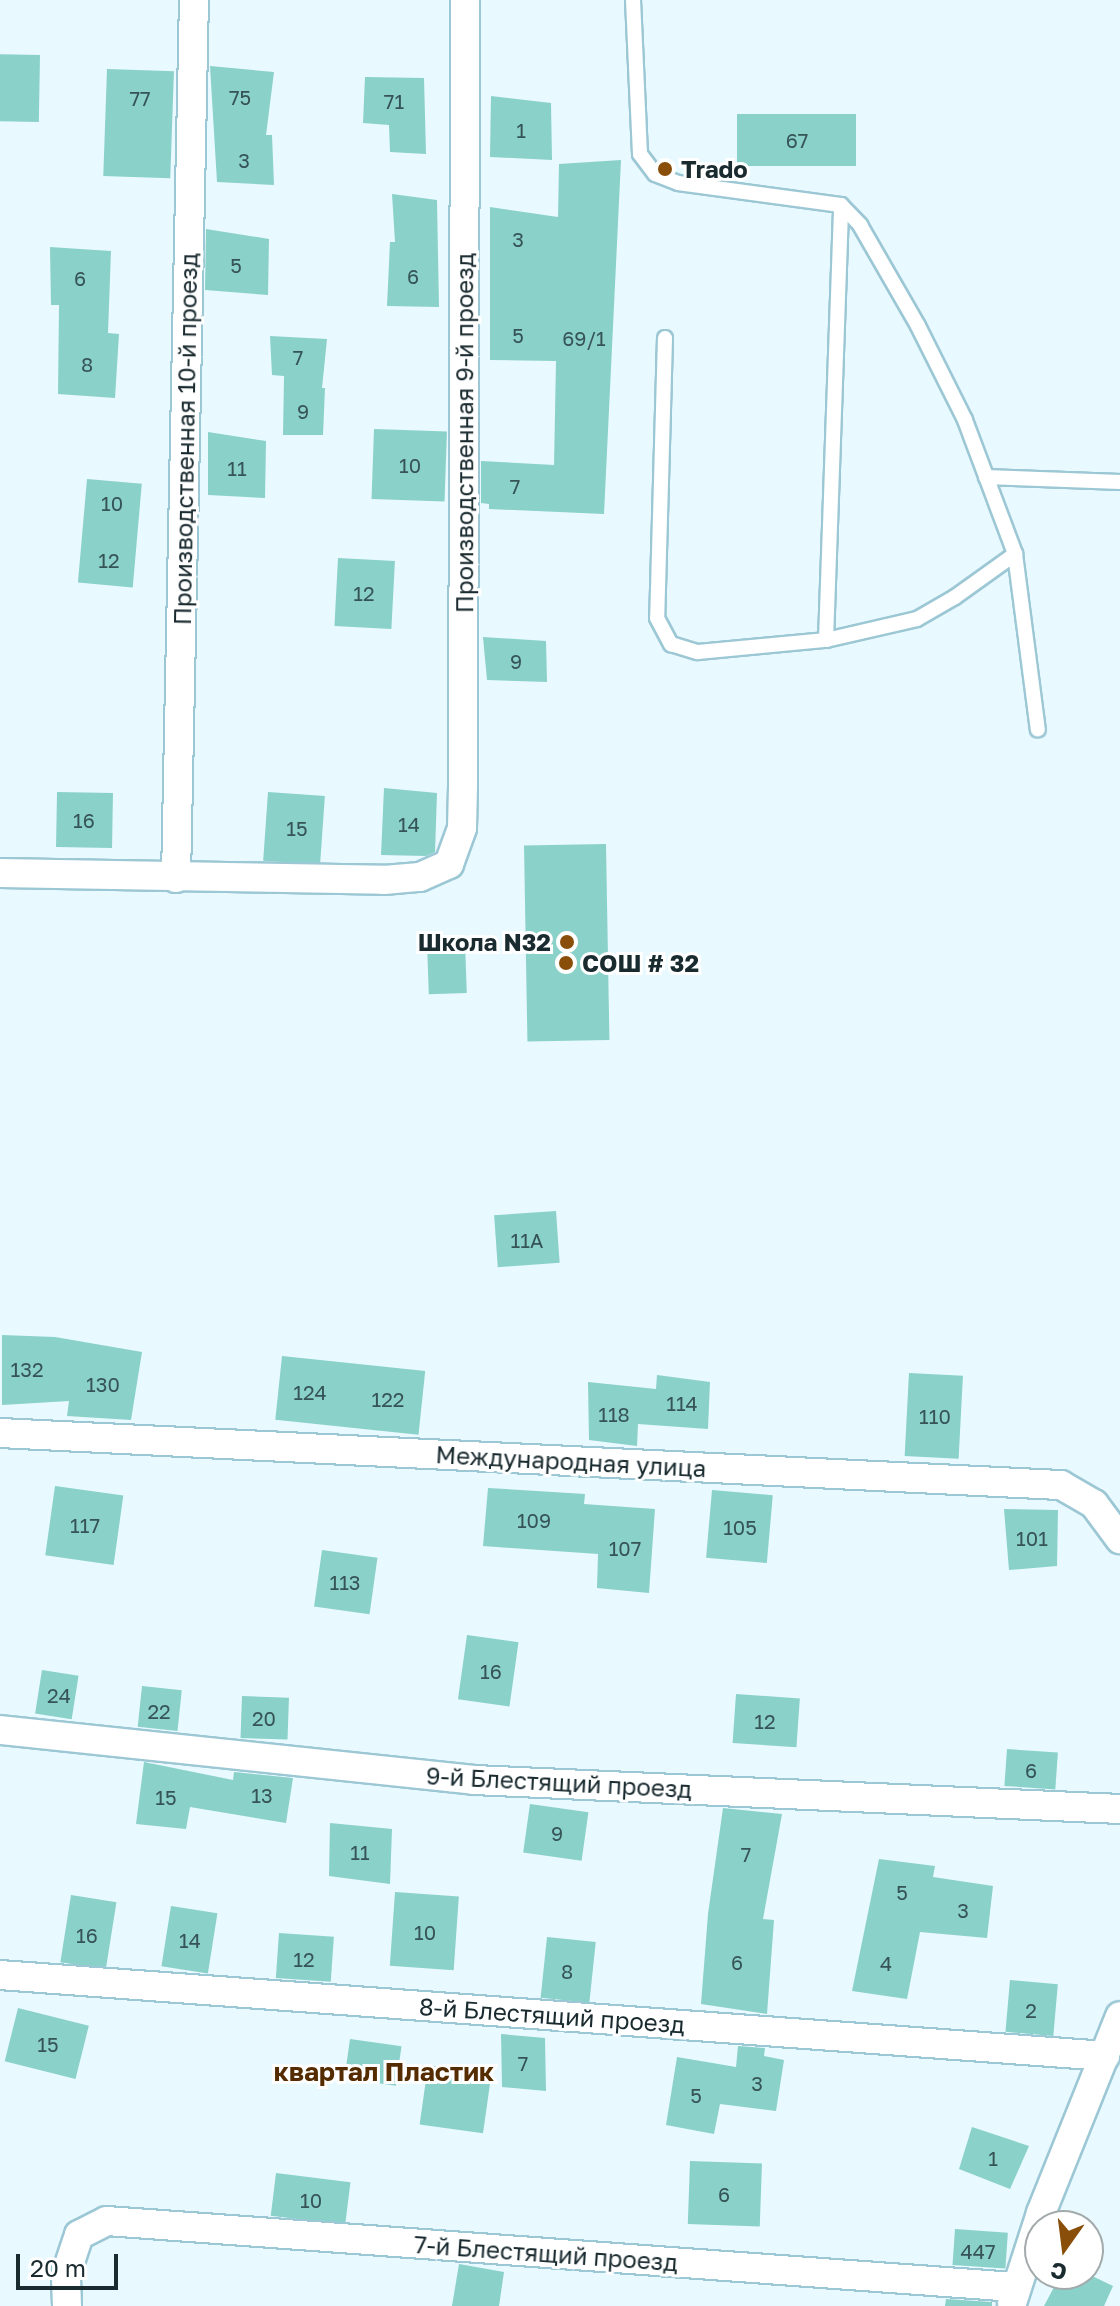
<!DOCTYPE html>
<html>
<head>
<meta charset="utf-8">
<style>
	body { margin:0 }
	#map { position:relative; width:1120px; height:2306px; overflow:hidden; background:#e8f9ff; font-family:"Golos Text",sans-serif }
	div>[style] { position:absolute }
	.building>* { inset:0; background:#8ad1ca; transform-origin:0 0 }
	.roads { filter:drop-shadow(2px 0 #9cc7d4) drop-shadow(-2px 0 #9cc7d4) drop-shadow(0 2px #9cc7d4) drop-shadow(0 -2px #9cc7d4) }
	.service>* { height:14px; margin:-7px; padding:0 7px; transform-origin:7px; border-radius:7px; background:#fff }
	.minor>* { height:28px; margin:-14px; padding:0 14px; transform-origin:14px; border-radius:14px; background:#fff }
	.dots>* { width:22px; height:22px; translate:-50% -50%; box-sizing:border-box; border:4px solid #fff; border-radius:50% }
	span { translate:-50% -50%; white-space:nowrap; text-align:center; line-height:1.15; -webkit-text-stroke:6px #fff; paint-order:stroke }
	.number-label { font-size:20px; color:#365456 }
	.number-label span { -webkit-text-stroke-width:0 }
	.poi-label { font-size:24px; color:#1a2b30; font-weight:700 }
	.left { translate:0 -50%; text-align:left }
	.right { translate:-100% -50%; text-align:right }
	.street-label { font-size:24px; color:#1a2b30 }
	.neighbourhood-label { font-size:26px; color:#542c00; font-weight:700 }
	.north { position:absolute; left:1024px; top:2210px; width:80px; height:80px; box-sizing:border-box; background:#fff; border:2px solid #a3aaac; border-radius:50%; rotate:194deg; font-size:22px; font-weight:700; line-height:32px; text-align:center; color:#1a2b30 }
	.north::after { content:''; display:block; margin:auto; width:28px; height:36px; background:#894e09; clip-path:polygon(50% 0,100% 100%,50% 72%,0 100%) }
	.scale { position:absolute; left:16px; top:2254px; width:102px; height:36px; box-sizing:border-box; border:4px solid #1a2b30; border-top:0; padding-left:10px; font-size:24px; line-height:28px; white-space:nowrap; color:#1a2b30; -webkit-text-stroke:6px #fff; paint-order:stroke }
</style>
</head>
<body>
<div id="map">
	<div class="building">
		<i style="left:40px;top:55px;width:67px;height:40px;rotate:91deg"></i>
		<i style="clip-path:polygon(210px 66px,274px 72px,266px 135px,272px 135px,274px 185px,217px 182px)"></i>
		<i style="left:107px;top:69px;width:67px;height:107px;rotate:2deg"></i>
		<i style="clip-path:polygon(365px 77px,424px 78px,426px 154px,390px 152px,389px 125px,363px 123px)"></i>
		<i style="clip-path:polygon(491px 96px,551px 103px,552px 160px,490px 157px)"></i>
		<i style="left:737px;top:114px;width:119px;height:52px"></i>
		<i style="clip-path:polygon(621px 160px,604px 514px,489px 509px,489px 504px,481px 503px,481px 461px,554px 465px,556px 361px,490px 360px,490px 207px,558px 217px,559px 164px)"></i>
		<i style="clip-path:polygon(392px 194px,437px 200px,439px 307px,387px 306px,390px 242px,395px 242px)"></i>
		<i style="clip-path:polygon(206px 229px,269px 239px,268px 295px,205px 290px)"></i>
		<i style="clip-path:polygon(50px 247px,111px 251px,108px 333px,119px 334px,115px 398px,58px 394px,59px 305px,51px 305px)"></i>
		<i style="clip-path:polygon(270px 336px,327px 339px,322px 388px,325px 388px,323px 435px,283px 435px,284px 376px,272px 375px)"></i>
		<i style="left:374px;top:429px;width:73px;height:70px;rotate:2deg"></i>
		<i style="clip-path:polygon(208px 432px,266px 441px,265px 498px,208px 495px)"></i>
		<i style="left:87px;top:479px;width:55px;height:104px;rotate:5deg"></i>
		<i style="left:338px;top:558px;width:57px;height:68px;rotate:3deg"></i>
		<i style="clip-path:polygon(483px 637px,546px 641px,547px 682px,487px 680px)"></i>
		<i style="clip-path:polygon(384px 788px,437px 793px,435px 852px,426px 856px,381px 855px)"></i>
		<i style="left:57px;top:792px;width:56px;height:55px;rotate:1deg"></i>
		<i style="left:268px;top:792px;width:57px;height:69px;rotate:4deg"></i>
		<i style="left:606px;top:844px;width:196px;height:82px;rotate:89deg"></i>
		<i style="left:465px;top:942px;width:51px;height:38px;rotate:88deg"></i>
		<i style="left:556px;top:1211px;width:52px;height:62px;rotate:86deg"></i>
		<i style="clip-path:polygon(2px 1335px,55px 1337px,142px 1352px,131px 1420px,67px 1416px,69px 1401px,2px 1405px)"></i>
		<i style="left:282px;top:1356px;width:144px;height:64px;rotate:6deg"></i>
		<i style="left:909px;top:1373px;width:54px;height:83px;rotate:3deg"></i>
		<i style="clip-path:polygon(657px 1375px,710px 1382px,708px 1429px,638px 1424px,637px 1446px,589px 1440px,588px 1382px,656px 1389px)"></i>
		<i style="left:55px;top:1486px;width:69px;height:70px;rotate:8deg"></i>
		<i style="clip-path:polygon(488px 1488px,585px 1494px,584px 1504px,655px 1509px,649px 1593px,597px 1588px,598px 1554px,483px 1546px)"></i>
		<i style="left:712px;top:1490px;width:61px;height:68px;rotate:5deg"></i>
		<i style="clip-path:polygon(1004px 1509px,1058px 1510px,1057px 1566px,1009px 1570px)"></i>
		<i style="left:322px;top:1550px;width:56px;height:57px;rotate:8deg"></i>
		<i style="left:467px;top:1635px;width:52px;height:65px;rotate:8deg"></i>
		<i style="left:42px;top:1670px;width:37px;height:44px;rotate:9deg"></i>
		<i style="left:142px;top:1686px;width:40px;height:41px;rotate:6deg"></i>
		<i style="left:736px;top:1694px;width:64px;height:49px;rotate:4deg"></i>
		<i style="left:242px;top:1696px;width:47px;height:42px;rotate:2deg"></i>
		<i style="left:1007px;top:1749px;width:51px;height:37px;rotate:4deg"></i>
		<i style="clip-path:polygon(144px 1762px,233px 1780px,234px 1772px,293px 1778px,286px 1823px,190px 1807px,186px 1829px,136px 1824px)"></i>
		<i style="left:530px;top:1804px;width:59px;height:49px;rotate:8deg"></i>
		<i style="clip-path:polygon(723px 1808px,782px 1814px,763px 1919px,774px 1920px,767px 2014px,701px 2004px,708px 1914px)"></i>
		<i style="clip-path:polygon(330px 1823px,392px 1829px,390px 1884px,329px 1876px)"></i>
		<i style="clip-path:polygon(879px 1859px,935px 1866px,933px 1877px,993px 1886px,987px 1938px,920px 1932px,907px 1999px,852px 1991px)"></i>
		<i style="left:395px;top:1892px;width:64px;height:74px;rotate:4deg"></i>
		<i style="left:71px;top:1895px;width:46px;height:68px;rotate:9deg"></i>
		<i style="left:171px;top:1906px;width:47px;height:61px;rotate:9deg"></i>
		<i style="left:279px;top:1933px;width:55px;height:45px;rotate:4deg"></i>
		<i style="left:547px;top:1937px;width:49px;height:61px;rotate:6deg"></i>
		<i style="left:1010px;top:1980px;width:48px;height:52px;rotate:5deg"></i>
		<i style="left:18px;top:2008px;width:73px;height:55px;rotate:14deg"></i>
		<i style="clip-path:polygon(501px 2034px,545px 2038px,546px 2091px,502px 2087px)"></i>
		<i style="left:350px;top:2039px;width:52px;height:40px;rotate:8deg"></i>
		<i style="clip-path:polygon(738px 2046px,765px 2048px,764px 2056px,784px 2060px,776px 2111px,720px 2104px,714px 2134px,666px 2125px,677px 2057px,736px 2067px)"></i>
		<i style="left:428px;top:2065px;width:64px;height:60px;rotate:8deg"></i>
		<i style="clip-path:polygon(972px 2127px,1029px 2146px,1010px 2189px,959px 2169px)"></i>
		<i style="left:690px;top:2161px;width:72px;height:63px;rotate:2deg"></i>
		<i style="left:276px;top:2173px;width:75px;height:43px;rotate:7deg"></i>
		<i style="left:955px;top:2229px;width:53px;height:36px;rotate:4deg"></i>
		<i style="clip-path:polygon(459px 2264px,504px 2272px,499px 2306px,452px 2306px)"></i>
		<i style="clip-path:polygon(1061px 2274px,1088px 2274px,1113px 2286px,1104px 2306px,1044px 2306px)"></i>
		<i style="clip-path:polygon(946px 2299px,992px 2302px,992px 2306px,945px 2306px)"></i>
	</div>
	<div class="roads">
		<div class="service">
			<i style="left:633px;top:0;width:154px;rotate:87.4deg"></i>
			<i style="left:640px;top:154px;width:25px;rotate:53deg"></i>
			<i style="left:655px;top:174px;width:25px;rotate:21deg"></i>
			<i style="left:678px;top:183px;width:164px;rotate:7.7deg"></i>
			<i style="left:841px;top:205px;width:28px;rotate:46deg"></i>
			<i style="left:860px;top:225px;width:116px;rotate:60.1deg"></i>
			<i style="left:918px;top:326px;width:105px;rotate:63.4deg"></i>
			<i style="left:965px;top:420px;width:143px;rotate:69.5deg"></i>
			<i style="left:1015px;top:554px;width:177px;rotate:82.6deg"></i>
			<i style="left:665px;top:338px;width:280px;rotate:91.6deg"></i>
			<i style="left:657px;top:618px;width:30px;rotate:62deg"></i>
			<i style="left:671px;top:644px;width:28px;rotate:17deg"></i>
			<i style="left:698px;top:652px;width:129px;rotate:-5.4deg"></i>
			<i style="left:826px;top:640px;width:93px;rotate:-13deg"></i>
			<i style="left:917px;top:619px;width:44px;rotate:-30.1deg"></i>
			<i style="left:955px;top:597px;width:74px;rotate:-35.6deg"></i>
			<i style="left:986px;top:477px;width:134px;rotate:2.1deg"></i>
			<i style="left:826px;top:640px;width:435px;rotate:-88deg"></i>
		</div>
		<div class="minor">
			<i style="left:0;top:873px;width:384px;rotate:1deg"></i>
			<i style="left:384px;top:880px;width:36px;rotate:-5deg"></i>
			<i style="left:420px;top:877px;width:32px;rotate:-24deg"></i>
			<i style="left:449px;top:864px;width:38px;rotate:-70deg"></i>
			<i style="left:462px;top:828px;width:42px;rotate:-88.6deg"></i>
			<i style="left:463px;top:786px;width:786px;rotate:-89.85deg"></i>
			<i style="left:176px;top:878px;width:878px;rotate:-88.83deg"></i>
			<i style="left:0;top:1433px;width:1062px;rotate:2.81deg"></i>
			<i style="left:1061px;top:1485px;width:38px;rotate:30deg"></i>
			<i style="left:1094px;top:1504px;width:44px;rotate:53.4deg"></i>
			<i style="left:0;top:1730px;width:477px;rotate:6deg"></i>
			<i style="left:474px;top:1780px;width:647px;rotate:2.57deg"></i>
			<i style="left:0;top:1975px;width:1108px;rotate:4.19deg"></i>
			<i style="left:1012px;top:2303px;width:95px;rotate:-72.1deg"></i>
			<i style="left:1041px;top:2213px;width:212px;rotate:-68.1deg"></i>
			<i style="left:67px;top:2306px;width:32px;rotate:-92deg"></i>
			<i style="left:66px;top:2274px;width:41px;rotate:-71.6deg"></i>
			<i style="left:79px;top:2235px;width:31px;rotate:-27deg"></i>
			<i style="left:107px;top:2221px;width:910px;rotate:4.16deg"></i>
		</div>
	</div>
	<div class="dots">
		<i style="left:665px;top:169px;background:#894e09"></i>
		<i style="left:567px;top:942px;background:#894e09"></i>
		<i style="left:566px;top:963px;background:#894e09"></i>
	</div>
	<div class="number-label">
		<span style="left:240px;top:97px">75</span>
		<span style="left:140px;top:98px">77</span>
		<span style="left:394px;top:101px">71</span>
		<span style="left:521px;top:130px">1</span>
		<span style="left:797px;top:140px">67</span>
		<span style="left:244px;top:160px">3</span>
		<span style="left:518px;top:239px">3</span>
		<span style="left:236px;top:265px">5</span>
		<span style="left:413px;top:276px">6</span>
		<span style="left:80px;top:278px">6</span>
		<span style="left:518px;top:335px">5</span>
		<span style="left:584px;top:338px">69/1</span>
		<span style="left:298px;top:357px">7</span>
		<span style="left:87px;top:364px">8</span>
		<span style="left:303px;top:411px">9</span>
		<span style="left:410px;top:465px">10</span>
		<span style="left:237px;top:468px">11</span>
		<span style="left:515px;top:486px">7</span>
		<span style="left:112px;top:503px">10</span>
		<span style="left:109px;top:560px">12</span>
		<span style="left:364px;top:593px">12</span>
		<span style="left:516px;top:661px">9</span>
		<span style="left:84px;top:820px">16</span>
		<span style="left:409px;top:824px">14</span>
		<span style="left:297px;top:828px">15</span>
		<span style="left:527px;top:1240px">11А</span>
		<span style="left:27px;top:1369px">132</span>
		<span style="left:103px;top:1384px">130</span>
		<span style="left:310px;top:1392px">124</span>
		<span style="left:388px;top:1399px">122</span>
		<span style="left:682px;top:1403px">114</span>
		<span style="left:614px;top:1414px">118</span>
		<span style="left:935px;top:1416px">110</span>
		<span style="left:534px;top:1520px">109</span>
		<span style="left:85px;top:1525px">117</span>
		<span style="left:740px;top:1527px">105</span>
		<span style="left:1032px;top:1538px">101</span>
		<span style="left:625px;top:1548px">107</span>
		<span style="left:345px;top:1582px">113</span>
		<span style="left:491px;top:1671px">16</span>
		<span style="left:59px;top:1695px">24</span>
		<span style="left:159px;top:1711px">22</span>
		<span style="left:264px;top:1718px">20</span>
		<span style="left:765px;top:1721px">12</span>
		<span style="left:1031px;top:1770px">6</span>
		<span style="left:262px;top:1795px">13</span>
		<span style="left:166px;top:1797px">15</span>
		<span style="left:557px;top:1833px">9</span>
		<span style="left:360px;top:1852px">11</span>
		<span style="left:746px;top:1854px">7</span>
		<span style="left:902px;top:1892px">5</span>
		<span style="left:963px;top:1910px">3</span>
		<span style="left:425px;top:1932px">10</span>
		<span style="left:87px;top:1935px">16</span>
		<span style="left:190px;top:1940px">14</span>
		<span style="left:304px;top:1959px">12</span>
		<span style="left:737px;top:1962px">6</span>
		<span style="left:886px;top:1963px">4</span>
		<span style="left:567px;top:1971px">8</span>
		<span style="left:1031px;top:2010px">2</span>
		<span style="left:48px;top:2044px">15</span>
		<span style="left:523px;top:2063px">7</span>
		<span style="left:757px;top:2083px">3</span>
		<span style="left:696px;top:2095px">5</span>
		<span style="left:993px;top:2158px">1</span>
		<span style="left:724px;top:2194px">6</span>
		<span style="left:311px;top:2200px">10</span>
		<span style="left:978px;top:2251px">447</span>
	</div>
	<div class="poi-label">
		<span class="left" style="left:681px;top:169px">Trado</span>
		<span class="right" style="left:551px;top:942px">Школа N32</span>
		<span class="left" style="left:582px;top:963px">СОШ # 32</span>
	</div>
	<div class="street-label">
		<span style="left:464px;top:433px;rotate:-90deg">Производственная 9-й проезд</span>
		<span style="left:185px;top:439px;rotate:-89deg">Производственная 10-й проезд</span>
		<span style="left:571px;top:1461px;rotate:3deg">Международная улица</span>
		<span style="left:559px;top:1782px;rotate:3deg">9-й Блестящий проезд</span>
		<span style="left:552px;top:2015px;rotate:4deg">8-й Блестящий проезд</span>
		<span style="left:546px;top:2253px;rotate:4deg">7-й Блестящий проезд</span>
	</div>
	<div class="neighbourhood-label">
		<span style="left:384px;top:2072px">квартал Пластик</span>
	</div>
	<div class="north">С</div>
	<div class="scale">20 m</div>
</div>
</body>
</html>
